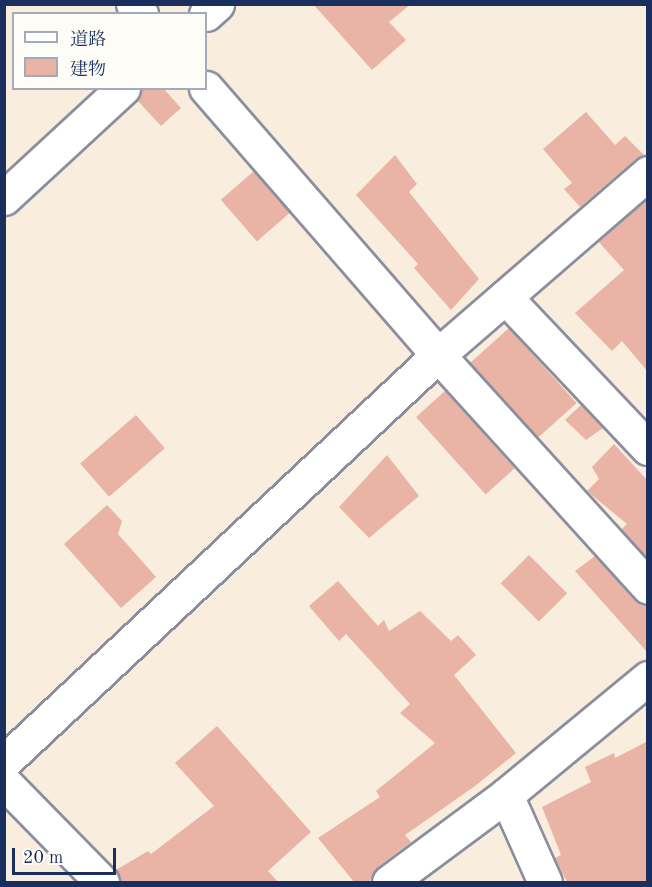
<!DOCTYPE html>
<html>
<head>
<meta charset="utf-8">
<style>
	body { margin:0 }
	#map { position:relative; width:652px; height:887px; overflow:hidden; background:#f9eddd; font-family:"Old Standard TT","Noto Serif JP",serif }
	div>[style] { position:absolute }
	.building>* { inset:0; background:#e9b4a6; transform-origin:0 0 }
	.roads { filter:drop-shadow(2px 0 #8a8e9e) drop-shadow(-2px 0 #8a8e9e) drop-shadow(0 2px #8a8e9e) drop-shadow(0 -2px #8a8e9e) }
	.street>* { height:33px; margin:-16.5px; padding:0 16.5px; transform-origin:16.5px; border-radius:16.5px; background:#fff }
	.secondary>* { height:33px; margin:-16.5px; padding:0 16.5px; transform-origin:16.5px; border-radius:16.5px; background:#fff }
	span { translate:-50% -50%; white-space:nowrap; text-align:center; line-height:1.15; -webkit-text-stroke:4.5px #fdfcf7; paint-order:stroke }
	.frame { position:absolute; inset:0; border:6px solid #1b2f5e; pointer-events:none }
	.legend { position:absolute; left:12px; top:12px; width:195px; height:78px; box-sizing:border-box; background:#fdfcf7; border:2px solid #a3aaba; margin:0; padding:8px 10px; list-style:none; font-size:18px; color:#1b2f5e }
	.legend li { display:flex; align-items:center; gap:12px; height:30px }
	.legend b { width:30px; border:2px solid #a3aaba }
	.scale { position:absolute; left:12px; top:848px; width:104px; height:27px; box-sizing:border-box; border:3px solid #1b2f5e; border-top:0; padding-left:8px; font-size:18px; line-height:21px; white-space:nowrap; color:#1b2f5e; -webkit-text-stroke:4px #fdfcf7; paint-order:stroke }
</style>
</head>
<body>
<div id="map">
	<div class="building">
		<i style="clip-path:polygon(313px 4px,411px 4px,389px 22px,406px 40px,372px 70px)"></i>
		<i style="clip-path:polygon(141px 88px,163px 88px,181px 108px,161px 126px,137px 100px)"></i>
		<i style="clip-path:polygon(586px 112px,615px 145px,625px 136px,644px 155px,636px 159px,580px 207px,564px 189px,572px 183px,543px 149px)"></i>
		<i style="clip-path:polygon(395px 155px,417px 184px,409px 192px,479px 279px,451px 310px,414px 268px,418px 264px,356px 195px)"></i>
		<i style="left:254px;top:171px;width:55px;height:44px;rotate:49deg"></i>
		<i style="clip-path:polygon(648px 198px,648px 372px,622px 341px,612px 351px,575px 313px,624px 270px,598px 241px)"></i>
		<i style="left:509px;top:328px;width:101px;height:52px;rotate:48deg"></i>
		<i style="left:445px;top:391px;width:104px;height:39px;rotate:48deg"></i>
		<i style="clip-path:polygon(581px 405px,603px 428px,586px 440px,565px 420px)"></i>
		<i style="left:136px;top:415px;width:44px;height:74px;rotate:49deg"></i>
		<i style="clip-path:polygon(614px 444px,648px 481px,648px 559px,621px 530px,627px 524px,587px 491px,599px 479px,592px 467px)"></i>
		<i style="clip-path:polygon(387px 455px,419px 496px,369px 538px,339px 507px)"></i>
		<i style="clip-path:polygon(107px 505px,122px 521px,118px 534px,156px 577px,121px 608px,64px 544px)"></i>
		<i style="left:529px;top:555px;width:54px;height:40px;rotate:45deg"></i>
		<i style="clip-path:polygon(595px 556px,634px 600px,648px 605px,648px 653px,575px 571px)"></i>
		<i style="clip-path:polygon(338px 581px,378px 626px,384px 620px,389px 631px,420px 611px,451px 641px,458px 635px,476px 655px,454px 675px,516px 753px,475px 786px,405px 835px,411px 842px,378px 867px,369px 882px,354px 882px,318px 838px,380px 797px,376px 791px,435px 743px,400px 713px,410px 704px,346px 634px,339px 641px,309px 606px)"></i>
		<i style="clip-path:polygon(217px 726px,311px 832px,268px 871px,278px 882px,120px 882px,116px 870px,148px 851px,151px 854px,214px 806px,175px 763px)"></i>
		<i style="clip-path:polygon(648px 741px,648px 882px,567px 882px,555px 858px,561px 855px,542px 807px,591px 782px,585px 767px,614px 753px,615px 758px)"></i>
	</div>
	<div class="roads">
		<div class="street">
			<i style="left:133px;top:4px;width:13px;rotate:51deg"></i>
			<i style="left:206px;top:14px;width:15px;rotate:-42deg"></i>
			<i style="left:206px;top:88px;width:354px;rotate:49deg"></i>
			<i style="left:438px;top:355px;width:313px;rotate:47.8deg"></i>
			<i style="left:4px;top:198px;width:162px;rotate:-42.7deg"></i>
			<i style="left:505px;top:297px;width:208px;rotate:46.6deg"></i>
			<i style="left:4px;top:762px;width:595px;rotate:-43.16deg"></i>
			<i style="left:438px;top:355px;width:278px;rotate:-40.9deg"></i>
			<i style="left:4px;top:782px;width:140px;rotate:45.6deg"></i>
			<i style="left:506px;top:795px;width:95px;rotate:65.9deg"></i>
		</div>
		<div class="secondary">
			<i style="left:389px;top:882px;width:146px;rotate:-36.6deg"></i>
			<i style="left:506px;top:795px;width:184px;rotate:-39.5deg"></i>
		</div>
	</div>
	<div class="frame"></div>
	<ul class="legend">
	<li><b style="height:8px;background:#fff"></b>道路</li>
	<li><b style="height:16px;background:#e9b4a6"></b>建物</li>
	</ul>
	<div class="scale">20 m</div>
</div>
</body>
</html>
